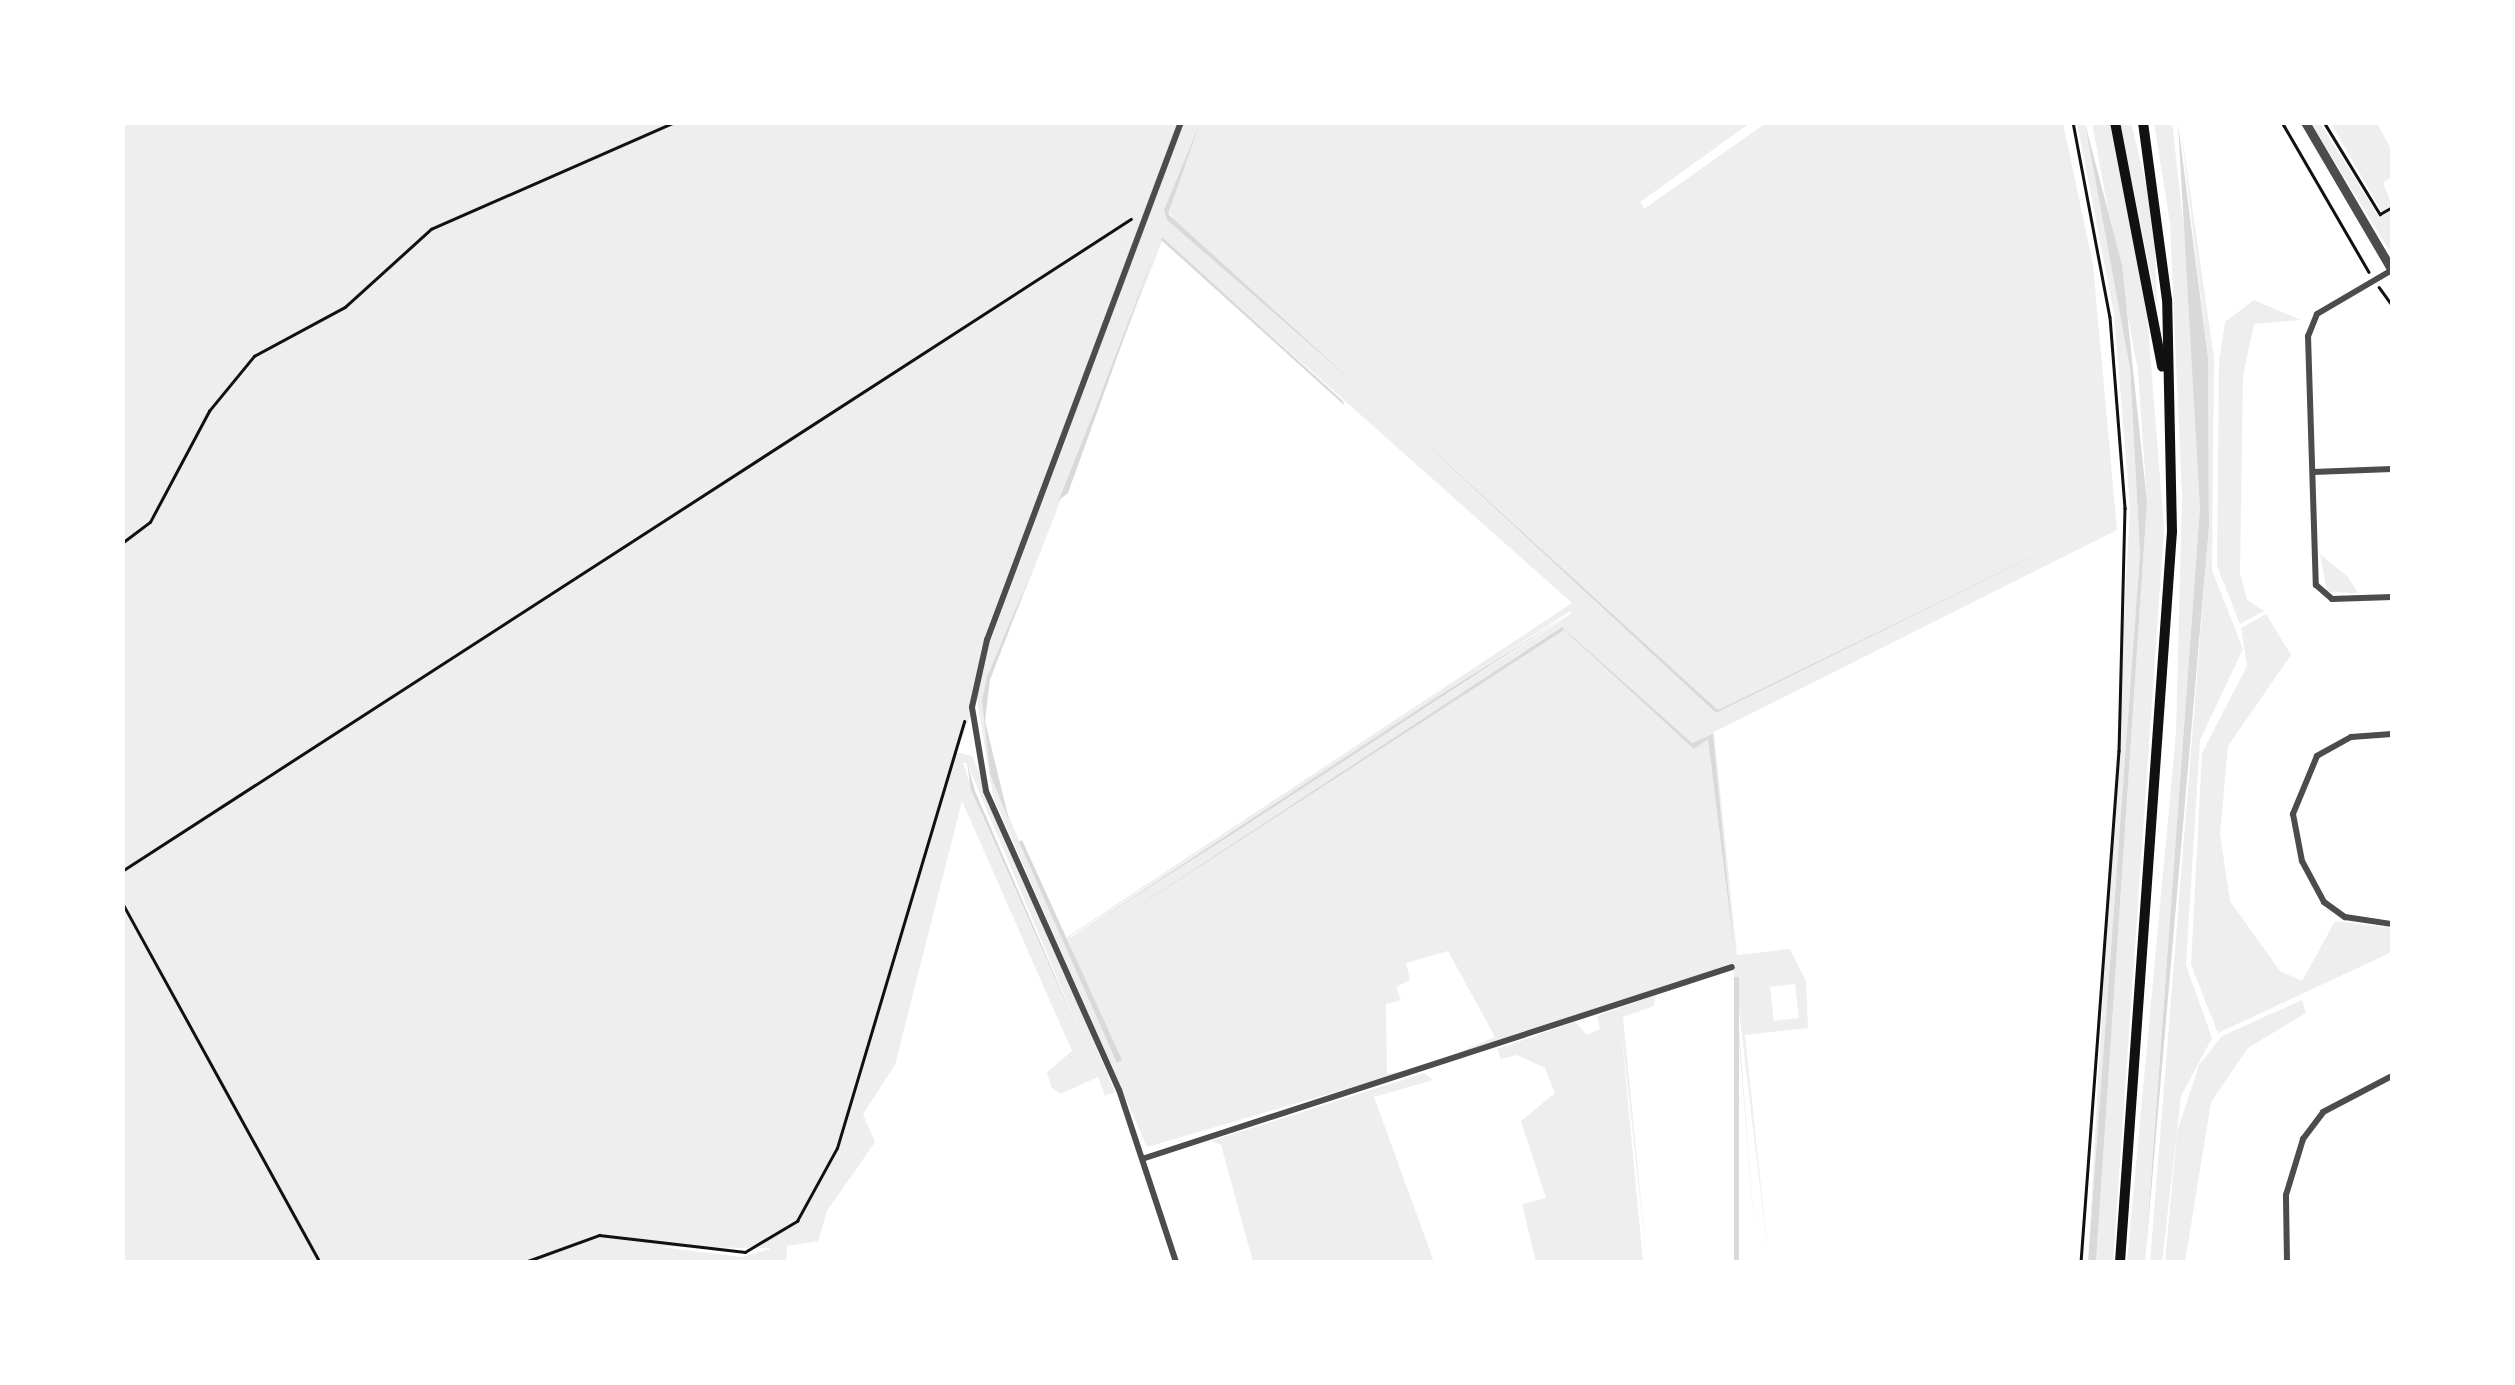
<!DOCTYPE html>
<html>
<head>
<meta charset="utf-8">
<style>
	body { margin:0 }
	#map { position:relative; width:2515px; height:1385px; overflow:hidden; background:#fff; font-family:Manrope,sans-serif }
	div>[style] { position:absolute }
	.green>* { inset:0; background:#eee }
	.water>* { inset:0; background:#d9d9d9; transform-origin:0 0 }
	.path>* { height:2.5px; margin:-1.25px; padding:0 1.25px; transform-origin:1.25px; border-radius:1.25px; background:#111 }
	.minor>* { height:6px; margin:-3px; padding:0 3px; transform-origin:3px; border-radius:3px; background:#4c4c4c }
	.tertiary>* { height:9px; margin:-4.5px; padding:0 4.5px; transform-origin:4.5px; border-radius:4.5px; background:#4c4c4c }
	.primary>* { height:10px; margin:-5px; padding:0 5px; transform-origin:5px; border-radius:5px; background:#111 }
	span { translate:-50% -50%; white-space:nowrap; text-align:center; line-height:1.15; -webkit-text-stroke:10px #fff; paint-order:stroke }
	.frame { position:absolute; inset:0; border:125px solid #fff; pointer-events:none }
</style>
</head>
<body>
<div id="map">
	<div class="green">
		<i style="clip-path:polygon(2172px 122px,2199px 362px,2200px 507px,2145px 1262px,2127px 1262px,2176px 733px,2182px 495px,2170px 223px,2154px 123px)"></i>
		<i style="clip-path:polygon(2180px 122px,2214px 358px,2212px 570px,2243px 649px,2200px 740px,2186px 965px,2212px 1038px,2181px 1096px,2162px 1262px,2150px 1262px,2209px 526px,2208px 358px)"></i>
		<i style="clip-path:polygon(evenodd,122px 123px,1750px 123px,1640px 202px,1644px 209px,1766px 123px,2063px 123px,2093px 265px,2117px 530px,1714px 732px,1737px 955px,1790px 949px,1806px 981px,1808px 1028px,1745px 1035px,1769px 1262px,1735px 977px,1757px 1262px,1733px 969px,1424px 1067px,1495px 1037px,1448px 951px,1406px 963px,1410px 980px,1396px 987px,1401px 1000px,1386px 1004px,1387px 1074px,1414px 1069px,1147px 1147px,993px 796px,977px 700px,956px 752px,972px 756px,1115px 1092px,1105px 1096px,1098px 1077px,1060px 1094px,1051px 1087px,1047px 1072px,1072px 1051px,962px 801px,895px 1065px,863px 1114px,875px 1142px,827px 1211px,818px 1241px,787px 1246px,786px 1262px,123px 1262px,122px 123px,1170px 213px,1173px 219px,1366px 392px,1167px 220px,1170px 213px,122px 123px,1163px 239px,1572px 603px,1067px 937px,1117px 1062px,990px 774px,982px 701px,1163px 239px,122px 123px,1381px 404px,1718px 710px,2113px 518px,1716px 713px,1381px 404px,122px 123px,1570px 611px,1571px 614px,1070px 938px,1071px 936px,1570px 611px,122px 123px,1562px 627px,1692px 743px,1713px 734px,1735px 957px,1708px 737px,1694px 748px,1564px 630px,1076px 947px,1562px 627px,122px 123px,963px 763px,967px 763px,1097px 1073px,982px 816px,963px 763px,122px 123px,1795px 984px,1799px 1018px,1774px 1021px,1770px 987px,1795px 984px,122px 123px,660px 1247px,769px 1248px,770px 1249px,742px 1257px,660px 1247px)"></i>
		<i style="clip-path:polygon(2077px 123px,2085px 123px,2099px 183px,2130px 368px,2140px 553px,2088px 1262px,2130px 508px,2114px 313px)"></i>
		<i style="clip-path:polygon(2092px 123px,2110px 123px,2145px 287px,2164px 529px,2113px 1262px,2096px 1262px,2147px 502px,2138px 371px)"></i>
		<i style="clip-path:polygon(2120px 123px,2131px 123px,2154px 216px,2157px 306px)"></i>
		<i style="clip-path:polygon(2311px 123px,2320px 123px,2379px 217px,2392px 209px,2392px 255px)"></i>
		<i style="clip-path:polygon(2331px 123px,2377px 123px,2392px 151px,2392px 177px,2383px 183px,2392px 205px,2382px 212px)"></i>
		<i style="clip-path:polygon(2254px 300px,2301px 320px,2254px 324px,2243px 376px,2240px 573px,2247px 600px,2264px 611px,2240px 624px,2217px 566px,2219px 361px,2225px 322px)"></i>
		<i style="clip-path:polygon(2320px 554px,2348px 577px,2358px 593px,2327px 592px)"></i>
		<i style="clip-path:polygon(2266px 614px,2291px 655px,2228px 746px,2220px 834px,2230px 901px,2280px 971px,2302px 981px,2335px 921px,2392px 928px,2392px 952px,2218px 1033px,2191px 965px,2202px 753px,2247px 666px,2241px 628px)"></i>
		<i style="clip-path:polygon(1656px 995px,1654px 1006px,1623px 1017px,1647px 1262px,1621px 1027px,1643px 1262px,1536px 1262px,1522px 1204px,1546px 1198px,1521px 1121px,1555px 1093px,1545px 1068px,1517px 1055px,1501px 1059px,1497px 1049px,1575px 1022px,1587px 1035px,1600px 1029px,1597px 1016px)"></i>
		<i style="clip-path:polygon(2302px 1000px,2306px 1013px,2248px 1048px,2211px 1102px,2185px 1262px,2165px 1262px,2177px 1132px,2199px 1065px,2222px 1036px)"></i>
		<i style="clip-path:polygon(1424px 1073px,1433px 1080px,1374px 1097px,1434px 1262px,1253px 1262px,1221px 1145px,1211px 1141px)"></i>
	</div>
	<div class="water">
		<i style="clip-path:polygon(1200px 123px,1168px 214px,1366px 393px,1167px 220px,1164px 210px)"></i>
		<i style="clip-path:polygon(2085px 123px,2122px 265px,2147px 502px,2096px 1262px,2088px 1262px,2140px 553px,2130px 368px)"></i>
		<i style="clip-path:polygon(2178px 123px,2208px 358px,2209px 527px,2145px 1262px,2200px 507px)"></i>
		<i style="clip-path:polygon(1163px 238px,1343px 401px,1344px 405px,1160px 239px)"></i>
		<i style="clip-path:polygon(1155px 252px,1068px 493px,1059px 500px,1097px 404px)"></i>
		<i style="clip-path:polygon(1384px 406px,1718px 710px,2114px 517px,1716px 713px)"></i>
		<i style="clip-path:polygon(1030px 575px,990px 679px,985px 721px,1009px 820px,990px 774px,982px 701px,987px 677px)"></i>
		<i style="clip-path:polygon(1572px 612px,1237px 831px,1070px 938px,1437px 697px)"></i>
		<i style="clip-path:polygon(1562px 627px,1692px 743px,1713px 734px,1735px 957px,1708px 739px,1694px 749px,1564px 630px,1076px 947px)"></i>
		<i style="clip-path:polygon(967px 762px,975px 791px,1097px 1073px,971px 790px)"></i>
		<i style="clip-path:polygon(1022px 840px,1122px 1060px,1117px 1063px,1019px 842px)"></i>
		<i style="left:1734px;top:977px;width:5px;height:286px"></i>
	</div>
	<div class="path">
		<i style="left:2073px;top:122px;width:198px;rotate:79.3deg"></i>
		<i style="left:2110px;top:317px;width:192px;rotate:85.5deg"></i>
		<i style="left:2125px;top:508px;width:243px;rotate:91.4deg"></i>
		<i style="left:2119px;top:751px;width:512px;rotate:94.25deg"></i>
		<i style="left:2282px;top:122px;width:173px;rotate:59.9deg"></i>
		<i style="left:2324px;top:122px;width:108px;rotate:58.7deg"></i>
		<i style="left:2380px;top:214px;width:14px;rotate:-30deg"></i>
		<i style="left:2379px;top:287px;width:22px;rotate:54deg"></i>
		<i style="left:122px;top:543px;width:35px;rotate:-37deg"></i>
		<i style="left:150px;top:522px;width:126px;rotate:-62deg"></i>
		<i style="left:209px;top:411px;width:71px;rotate:-50.7deg"></i>
		<i style="left:254px;top:356px;width:103px;rotate:-28.3deg"></i>
		<i style="left:345px;top:307px;width:116px;rotate:-42.2deg"></i>
		<i style="left:431px;top:229px;width:266px;rotate:-23.7deg"></i>
		<i style="left:122px;top:871px;width:1201px;rotate:-32.87deg"></i>
		<i style="left:122px;top:902px;width:411px;rotate:61.2deg"></i>
		<i style="left:525px;top:1262px;width:79px;rotate:-20deg"></i>
		<i style="left:599px;top:1235px;width:147px;rotate:6.6deg"></i>
		<i style="left:745px;top:1252px;width:61px;rotate:-30.8deg"></i>
		<i style="left:797px;top:1221px;width:83px;rotate:-61.3deg"></i>
		<i style="left:837px;top:1148px;width:445px;rotate:-73.4deg"></i>
	</div>
	<div class="minor">
		<i style="left:2392px;top:270px;width:87px;rotate:149.6deg"></i>
		<i style="left:2317px;top:314px;width:24px;rotate:112deg"></i>
		<i style="left:2308px;top:336px;width:249px;rotate:88.2deg"></i>
		<i style="left:2316px;top:585px;width:21px;rotate:41deg"></i>
		<i style="left:2332px;top:599px;width:60px;rotate:-1.9deg"></i>
		<i style="left:2313px;top:472px;width:79px;rotate:-2.2deg"></i>
		<i style="left:2392px;top:734px;width:41px;rotate:175.8deg"></i>
		<i style="left:2351px;top:737px;width:39px;rotate:151deg"></i>
		<i style="left:2317px;top:756px;width:63px;rotate:112.5deg"></i>
		<i style="left:2293px;top:814px;width:48px;rotate:79.2deg"></i>
		<i style="left:2302px;top:861px;width:47px;rotate:61.8deg"></i>
		<i style="left:2324px;top:902px;width:26px;rotate:36deg"></i>
		<i style="left:2345px;top:917px;width:48px;rotate:8.5deg"></i>
		<i style="left:1145px;top:1158px;width:617px;rotate:-18.02deg"></i>
		<i style="left:1176px;top:1262px;width:181px;rotate:-108.3deg"></i>
		<i style="left:1119px;top:1090px;width:327px;rotate:-114deg"></i>
		<i style="left:986px;top:791px;width:85px;rotate:-99.5deg"></i>
		<i style="left:972px;top:707px;width:69px;rotate:-77.4deg"></i>
		<i style="left:987px;top:640px;width:553px;rotate:-69.47deg"></i>
		<i style="left:2287px;top:1262px;width:67px;rotate:-90.9deg"></i>
		<i style="left:2286px;top:1195px;width:59px;rotate:-73.1deg"></i>
		<i style="left:2303px;top:1139px;width:34px;rotate:-53deg"></i>
		<i style="left:2323px;top:1112px;width:78px;rotate:-27.6deg"></i>
	</div>
	<div class="tertiary">
		<i style="left:2305px;top:122px;width:172px;rotate:59.6deg"></i>
	</div>
	<div class="primary">
		<i style="left:2115px;top:122px;width:249px;rotate:79.1deg"></i>
		<i style="left:2120px;top:1262px;width:732px;rotate:-85.93deg"></i>
		<i style="left:2172px;top:532px;width:232px;rotate:-91.2deg"></i>
		<i style="left:2167px;top:300px;width:180px;rotate:-97.7deg"></i>
	</div>
	<div class="frame"></div>
</div>
</body>
</html>
